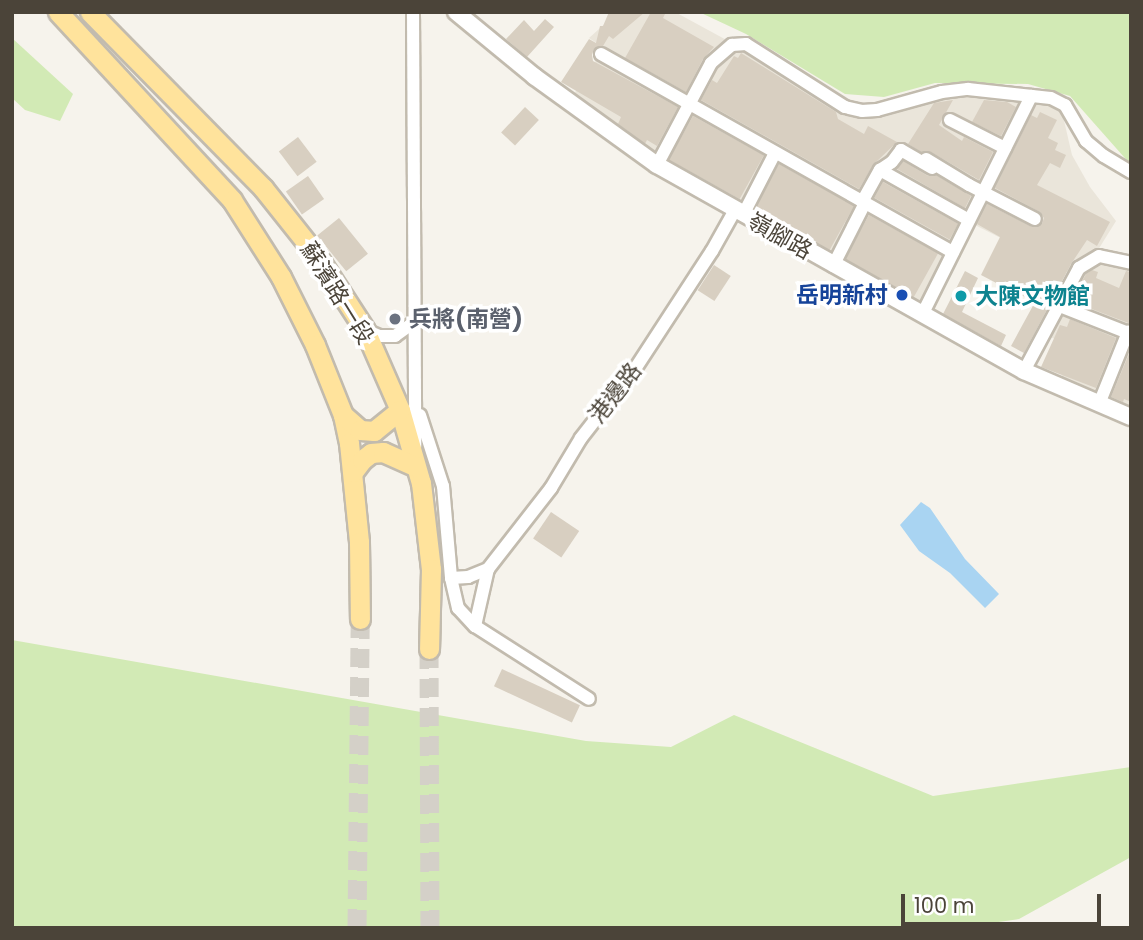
<!DOCTYPE html>
<html>
<head>
<meta charset="utf-8">
<style>
	body { margin:0 }
	#map { position:relative; width:1143px; height:940px; overflow:hidden; background:#f6f3ec; font-family:Poppins,"Noto Sans TC",sans-serif }
	div>[style] { position:absolute }
	.residential>* { inset:0; background:#eae5da }
	.green>* { inset:0; background:#d2eab5 }
	.water>* { inset:0; background:#a9d4f2 }
	.building>* { inset:0; background:#d8cfc1; transform-origin:0 0 }
	.primary-tunnel>* { height:19px; margin-top:-9.5px; transform-origin:0; background:repeating-linear-gradient(90deg,#d4d0c8 0 19px,transparent 0 29px) }
	.roads { filter:drop-shadow(2px 0 #c2bbae) drop-shadow(-2px 0 #c2bbae) drop-shadow(0 2px #c2bbae) drop-shadow(0 -2px #c2bbae) }
	.minor>* { height:12px; margin:-6px; padding:0 6px; transform-origin:6px; border-radius:6px; background:#fff }
	.tertiary>* { height:16px; margin:-8px; padding:0 8px; transform-origin:8px; border-radius:8px; background:#fff }
	.primary>* { height:19px; margin:-9.5px; padding:0 9.5px; transform-origin:9.5px; border-radius:9.5px; background:#ffe39c }
	.dots>* { width:19px; height:19px; translate:-50% -50%; box-sizing:border-box; border:4px solid #fff; border-radius:50% }
	span { translate:-50% -50%; white-space:nowrap; text-align:center; line-height:1.15; -webkit-text-stroke:7px #fff; paint-order:stroke }
	.street-label { font-size:23px; color:#4b4439 }
	.transit-label { font-size:23px; color:#164399; font-weight:700 }
	.right { translate:-100% -50%; text-align:right }
	.culture-label { font-size:23px; color:#0d838f; font-weight:700 }
	.left { translate:0 -50%; text-align:left }
	.worship-label { font-size:23px; color:#5b616d; font-weight:700 }
	.frame { position:absolute; inset:0; border:14px solid #4b4439; pointer-events:none }
	.scale { position:absolute; left:901px; top:894px; width:200px; height:32px; box-sizing:border-box; border:4px solid #4b4439; border-top:0; padding-left:9px; font-size:21px; line-height:24px; white-space:nowrap; color:#4b4439; -webkit-text-stroke:5px #fff; paint-order:stroke }
</style>
</head>
<body>
<div id="map">
	<div class="residential">
		<i style="clip-path:polygon(618px 12px,675px 12px,743px 49px,845px 113px,880px 116px,939px 100px,970px 95px,1023px 101px,921px 307px,699px 184px,572px 97px,604px 48px,589px 38px)"></i>
		<i style="clip-path:polygon(1032px 103px,1054px 107px,1062px 112px,1072px 155px,1090px 187px,1116px 221px,1098px 250px,1126px 259px,1131px 250px,1131px 410px,1060px 380px,1075px 347px,1050px 337px,1078px 277px,973px 224px)"></i>
	</div>
	<div class="green">
		<i style="clip-path:polygon(699px 12px,1131px 12px,1131px 165px,1070px 96px,1028px 84px,935px 83px,884px 97px,845px 94px,746px 34px)"></i>
		<i style="clip-path:polygon(12px 38px,73px 94px,60px 121px,25px 110px,12px 98px)"></i>
		<i style="clip-path:polygon(12px 640px,586px 741px,671px 747px,734px 715px,933px 796px,1131px 767px,1131px 857px,1019px 919px,956px 928px,12px 928px)"></i>
	</div>
	<div class="water">
		<i style="clip-path:polygon(921px 502px,930px 508px,965px 559px,999px 594px,985px 608px,950px 573px,919px 551px,900px 525px)"></i>
	</div>
	<div class="building">
		<i style="clip-path:polygon(609px 12px,645px 12px,613px 39px,609px 36px,603px 46px,594px 49px,592px 55px,593px 61px,678px 107px,657px 146px,647px 140px,645px 144px,618px 124px,621px 117px,561px 82px,589px 39px,596px 43px,600px 26px,603px 26px)"></i>
		<i style="clip-path:polygon(651px 12px,666px 12px,663px 18px,714px 47px,703px 59px,686px 92px,625px 58px)"></i>
		<i style="clip-path:polygon(545px 19px,554px 27px,527px 57px,506px 39px,524px 20px,534px 31px)"></i>
		<i style="clip-path:polygon(741px 53px,836px 112px,838px 119px,864px 134px,868px 126px,897px 142px,873px 165px,859px 189px,701px 100px,712px 80px,717px 83px,734px 56px,738px 58px)"></i>
		<i style="clip-path:polygon(953px 100px,939px 125px,962px 141px,964px 137px,993px 152px,979px 180px,931px 152px,921px 152px,908px 144px,934px 103px)"></i>
		<i style="clip-path:polygon(984px 100px,1007px 102px,1016px 107px,1001px 136px,972px 122px)"></i>
		<i style="left:525px;top:107px;width:19px;height:35px;rotate:43deg"></i>
		<i style="clip-path:polygon(1040px 112px,1057px 120px,1048px 138px,1058px 143px,1055px 150px,1066px 155px,1060px 168px,1050px 163px,1037px 185px,1110px 222px,1097px 246px,1087px 240px,1071px 264px,1024px 353px,1011px 346px,1035px 302px,1013px 291px,1011px 295px,1000px 290px,1002px 286px,981px 275px,1000px 237px,977px 224px,987px 204px,1032px 227px,1042px 224px,1044px 218px,1040px 212px,995px 188px,1031px 115px,1037px 118px)"></i>
		<i style="left:693px;top:116px;width:81px;height:50px;rotate:29deg"></i>
		<i style="left:298px;top:137px;width:31px;height:24px;rotate:53deg"></i>
		<i style="clip-path:polygon(903px 161px,928px 176px,936px 175px,971px 196px,965px 208px,897px 169px)"></i>
		<i style="left:779px;top:164px;width:86px;height:51px;rotate:29deg"></i>
		<i style="left:308px;top:176px;width:28px;height:27px;rotate:55deg"></i>
		<i style="left:883px;top:182px;width:86px;height:18px;rotate:29deg"></i>
		<i style="left:869px;top:215px;width:79px;height:50px;rotate:29deg"></i>
		<i style="left:339px;top:218px;width:46px;height:28px;rotate:51deg"></i>
		<i style="left:714px;top:265px;width:20px;height:30px;rotate:33deg"></i>
		<i style="clip-path:polygon(1092px 270px,1098px 272px,1096px 278px,1119px 288px,1126px 271px,1131px 272px,1131px 324px,1076px 303px,1078px 297px,1074px 296px,1086px 274px)"></i>
		<i style="clip-path:polygon(965px 271px,978px 278px,962px 312px,1006px 335px,1001px 346px,943px 314px)"></i>
		<i style="clip-path:polygon(1070px 319px,1116px 338px,1096px 388px,1041px 367px,1060px 325px,1067px 327px)"></i>
		<i style="clip-path:polygon(1131px 349px,1131px 402px,1124px 399px,1123px 402px,1111px 397px)"></i>
		<i style="left:551px;top:512px;width:34px;height:32px;rotate:34deg"></i>
		<i style="left:502px;top:669px;width:86px;height:19px;rotate:25deg"></i>
	</div>
	<div class="primary-tunnel">
		<i style="left:429px;top:649px;width:279px;rotate:89.8deg"></i>
		<i style="left:357px;top:928px;width:309px;rotate:-89.4deg"></i>
	</div>
	<div class="roads">
		<div class="minor">
			<i style="left:413px;top:12px;width:433px;rotate:89.7deg"></i>
			<i style="left:601px;top:54px;width:404px;rotate:29.4deg"></i>
			<i style="left:950px;top:120px;width:62px;rotate:27deg"></i>
			<i style="left:926px;top:159px;width:50px;rotate:31.2deg"></i>
			<i style="left:969px;top:185px;width:74px;rotate:27.3deg"></i>
			<i style="left:657px;top:165px;width:115px;rotate:-62.1deg"></i>
			<i style="left:711px;top:63px;width:28px;rotate:-41deg"></i>
			<i style="left:732px;top:45px;width:14px;rotate:-4deg"></i>
			<i style="left:746px;top:44px;width:117px;rotate:32.5deg"></i>
			<i style="left:845px;top:107px;width:17px;rotate:13deg"></i>
			<i style="left:862px;top:111px;width:15px;rotate:-4deg"></i>
			<i style="left:877px;top:110px;width:67px;rotate:-15.5deg"></i>
			<i style="left:942px;top:92px;width:26px;rotate:-7deg"></i>
			<i style="left:968px;top:89px;width:83px;rotate:6.2deg"></i>
			<i style="left:1051px;top:98px;width:16px;rotate:27deg"></i>
			<i style="left:1065px;top:105px;width:42px;rotate:59.7deg"></i>
			<i style="left:1086px;top:141px;width:23px;rotate:40deg"></i>
			<i style="left:1104px;top:156px;width:31px;rotate:31deg"></i>
			<i style="left:880px;top:170px;width:14px;rotate:-34deg"></i>
			<i style="left:892px;top:162px;width:15px;rotate:-53deg"></i>
			<i style="left:901px;top:150px;width:36px;rotate:30deg"></i>
			<i style="left:862px;top:202px;width:37px;rotate:-61deg"></i>
			<i style="left:880px;top:170px;width:102px;rotate:29.3deg"></i>
			<i style="left:743px;top:215px;width:70px;rotate:-62.7deg"></i>
			<i style="left:833px;top:266px;width:71px;rotate:-63.1deg"></i>
			<i style="left:1057px;top:305px;width:79px;rotate:21.4deg"></i>
			<i style="left:922px;top:315px;width:245px;rotate:-63.5deg"></i>
			<i style="left:365px;top:330px;width:15px;rotate:23deg"></i>
			<i style="left:379px;top:336px;width:16px"></i>
			<i style="left:395px;top:336px;width:27px;rotate:-36deg"></i>
			<i style="left:1024px;top:371px;width:117px;rotate:-61.9deg"></i>
			<i style="left:1079px;top:268px;width:23px;rotate:-31deg"></i>
			<i style="left:1099px;top:256px;width:33px;rotate:12deg"></i>
			<i style="left:1099px;top:404px;width:78px;rotate:-68.1deg"></i>
			<i style="left:420px;top:415px;width:75px;rotate:72.1deg"></i>
			<i style="left:443px;top:486px;width:92px;rotate:85deg"></i>
			<i style="left:451px;top:578px;width:31px;rotate:77deg"></i>
			<i style="left:458px;top:608px;width:25px;rotate:47deg"></i>
			<i style="left:475px;top:626px;width:135px;rotate:32.6deg"></i>
			<i style="left:451px;top:578px;width:17px;rotate:-3deg"></i>
			<i style="left:468px;top:577px;width:22px;rotate:-22deg"></i>
			<i style="left:475px;top:626px;width:58px;rotate:-77.2deg"></i>
			<i style="left:488px;top:569px;width:103px;rotate:-52.1deg"></i>
			<i style="left:551px;top:488px;width:58px;rotate:-59deg"></i>
			<i style="left:581px;top:438px;width:88px;rotate:-52deg"></i>
			<i style="left:635px;top:369px;width:141px;rotate:-56.9deg"></i>
			<i style="left:712px;top:251px;width:47px;rotate:-60.7deg"></i>
		</div>
		<div class="tertiary">
			<i style="left:456px;top:12px;width:102px;rotate:39.4deg"></i>
			<i style="left:535px;top:77px;width:150px;rotate:35.8deg"></i>
			<i style="left:657px;top:165px;width:421px;rotate:29.3deg"></i>
			<i style="left:1024px;top:371px;width:116px;rotate:23.3deg"></i>
		</div>
		<div class="primary">
			<i style="left:58px;top:12px;width:256px;rotate:47.2deg"></i>
			<i style="left:232px;top:200px;width:91px;rotate:57.5deg"></i>
			<i style="left:281px;top:277px;width:76px;rotate:63.4deg"></i>
			<i style="left:315px;top:345px;width:75px;rotate:68.2deg"></i>
			<i style="left:343px;top:415px;width:29px;rotate:78deg"></i>
			<i style="left:349px;top:443px;width:100px;rotate:84.2deg"></i>
			<i style="left:359px;top:542px;width:77px;rotate:89.3deg"></i>
			<i style="left:90px;top:12px;width:247px;rotate:45.5deg"></i>
			<i style="left:263px;top:188px;width:87px;rotate:51.5deg"></i>
			<i style="left:317px;top:256px;width:88px;rotate:57deg"></i>
			<i style="left:365px;top:330px;width:87px;rotate:66.4deg"></i>
			<i style="left:400px;top:410px;width:76px;rotate:74deg"></i>
			<i style="left:421px;top:483px;width:87px;rotate:83.4deg"></i>
			<i style="left:431px;top:569px;width:80px;rotate:91.4deg"></i>
			<i style="left:343px;top:415px;width:23px;rotate:41deg"></i>
			<i style="left:360px;top:430px;width:14px;rotate:4deg"></i>
			<i style="left:374px;top:431px;width:33px;rotate:-39deg"></i>
			<i style="left:353px;top:472px;width:15px;rotate:-53deg"></i>
			<i style="left:362px;top:460px;width:11px;rotate:-38deg"></i>
			<i style="left:371px;top:453px;width:12px;rotate:-5deg"></i>
			<i style="left:383px;top:452px;width:35px;rotate:24deg"></i>
		</div>
	</div>
	<div class="dots">
		<i style="left:902px;top:295px;background:#1a4fb4"></i>
		<i style="left:961px;top:296px;background:#0f9aa8"></i>
		<i style="left:395px;top:319px;background:#6b7280"></i>
	</div>
	<div class="street-label">
		<span style="left:780px;top:236px;rotate:29deg">嶺腳路</span>
		<span style="left:337px;top:293px;rotate:58deg">蘇濱路一段</span>
		<span style="left:615px;top:393px;rotate:-52deg">港邊路</span>
	</div>
	<div class="transit-label">
		<span class="right" style="left:888px;top:295px">岳明新村</span>
	</div>
	<div class="culture-label">
		<span class="left" style="left:975px;top:296px">大陳文物館</span>
	</div>
	<div class="worship-label">
		<span class="left" style="left:409px;top:319px">兵將(南營)</span>
	</div>
	<div class="frame"></div>
	<div class="scale">100 m</div>
</div>
</body>
</html>
